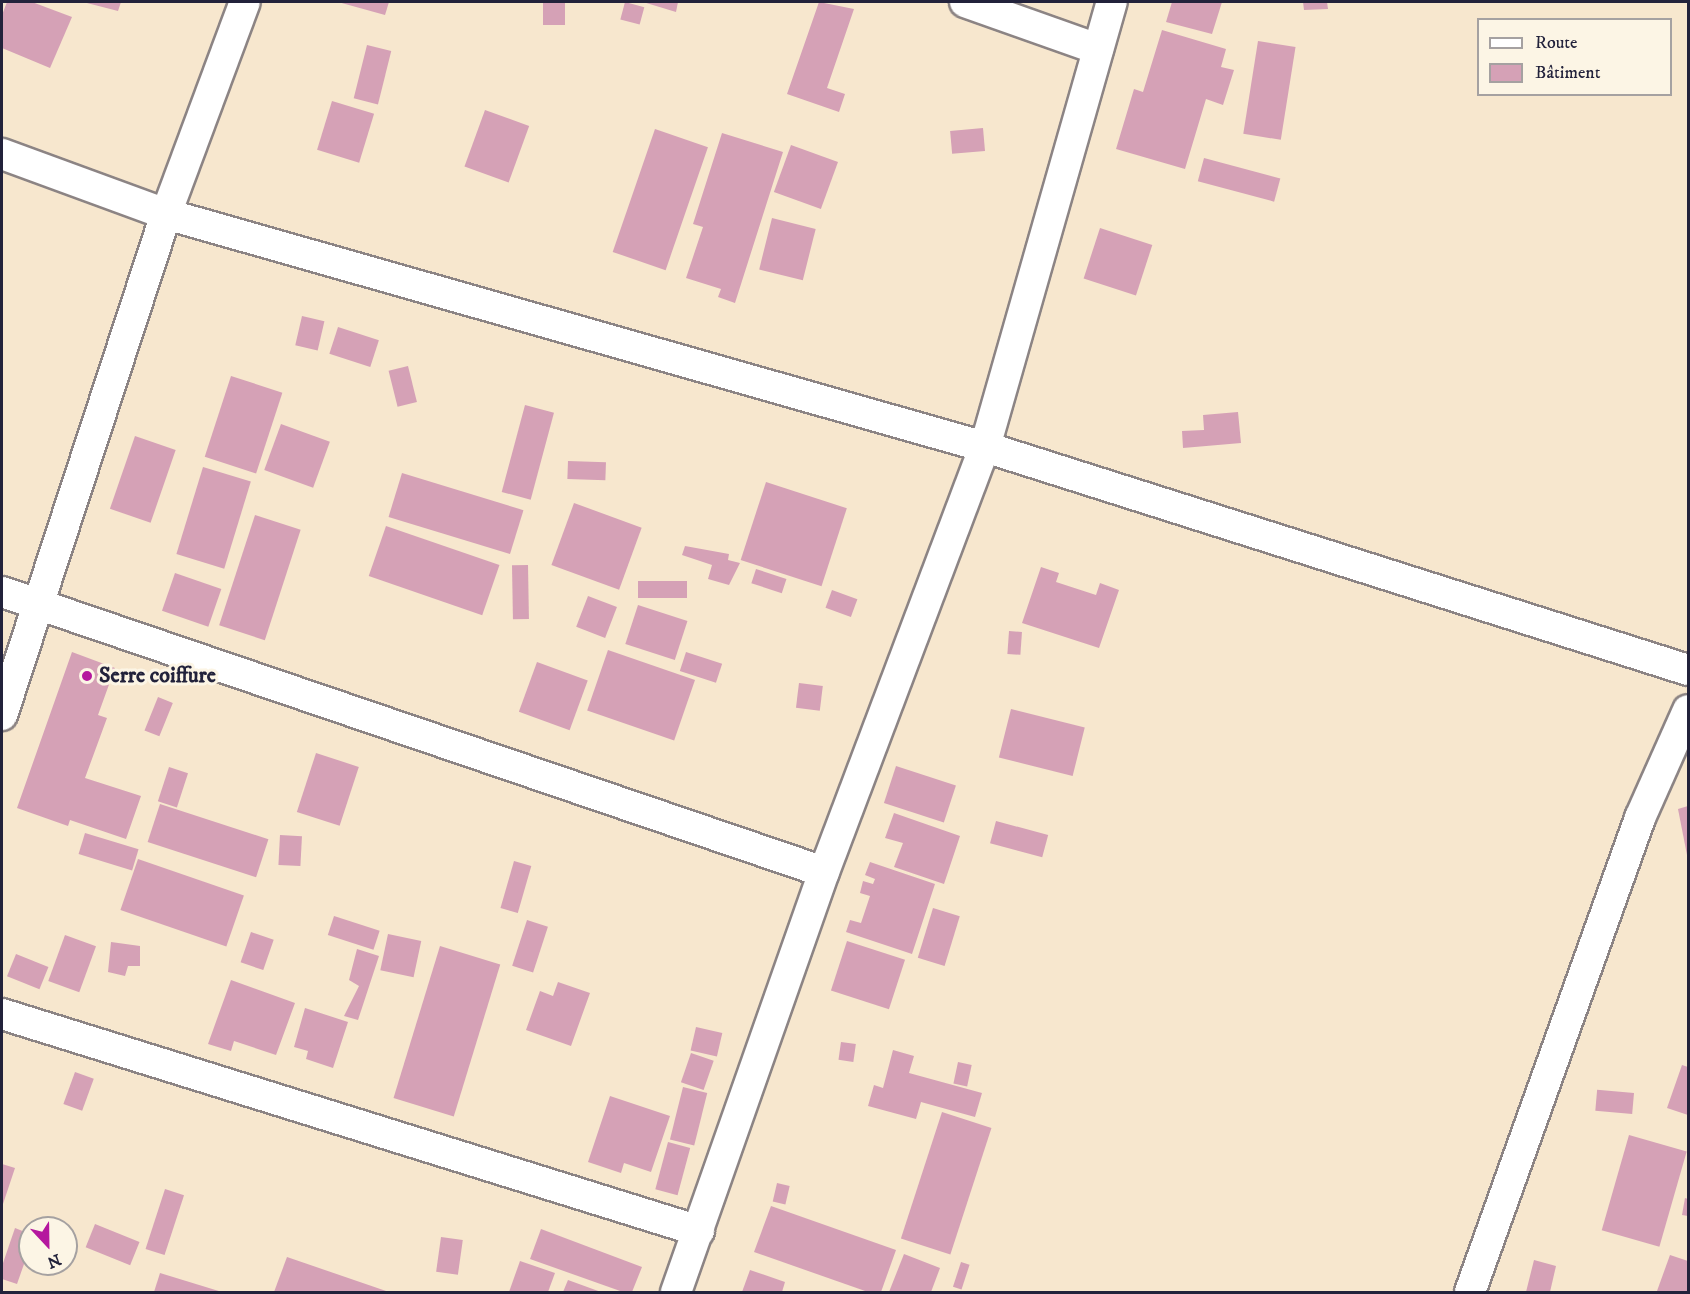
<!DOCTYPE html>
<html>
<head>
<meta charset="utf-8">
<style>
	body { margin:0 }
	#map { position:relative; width:1690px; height:1294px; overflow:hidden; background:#f7e7ce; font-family:"IM FELL DW Pica",serif }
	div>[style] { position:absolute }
	.building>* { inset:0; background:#d5a1b6; transform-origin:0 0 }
	.roads { filter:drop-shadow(2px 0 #8c8484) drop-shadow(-2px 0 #8c8484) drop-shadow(0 2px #8c8484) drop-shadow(0 -2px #8c8484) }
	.street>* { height:30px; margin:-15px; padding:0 15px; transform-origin:15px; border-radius:15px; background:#fff }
	.dots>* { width:16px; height:16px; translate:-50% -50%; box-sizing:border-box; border:3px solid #fcf5e5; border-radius:50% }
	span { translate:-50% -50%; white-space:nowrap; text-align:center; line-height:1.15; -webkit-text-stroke:6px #fcf5e5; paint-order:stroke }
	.poi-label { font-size:22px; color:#22223b; font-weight:700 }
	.left { translate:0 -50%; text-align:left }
	.frame { position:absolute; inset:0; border:3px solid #22223b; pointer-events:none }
	.legend { position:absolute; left:1477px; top:18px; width:195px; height:78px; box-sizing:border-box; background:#fcf5e5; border:2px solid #a5a1a1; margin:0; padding:8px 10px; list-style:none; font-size:18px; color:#22223b }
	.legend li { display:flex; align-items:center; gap:12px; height:30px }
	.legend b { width:30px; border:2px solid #a5a1a1 }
	.north { position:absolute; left:18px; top:1216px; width:60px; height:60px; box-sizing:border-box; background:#fcf5e5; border:2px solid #a5a1a1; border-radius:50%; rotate:158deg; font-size:16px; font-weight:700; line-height:24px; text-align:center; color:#22223b }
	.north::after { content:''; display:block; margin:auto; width:21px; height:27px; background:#b5179e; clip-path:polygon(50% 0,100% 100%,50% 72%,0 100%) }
</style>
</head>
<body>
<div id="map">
	<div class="building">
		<i style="clip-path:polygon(7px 2px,32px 2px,72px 17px,50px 68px,2px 48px,2px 15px)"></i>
		<i style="clip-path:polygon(83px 2px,121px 2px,118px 11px)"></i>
		<i style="clip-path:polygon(338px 2px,389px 2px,385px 15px)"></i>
		<i style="left:543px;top:2px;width:22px;height:23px"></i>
		<i style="left:625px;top:2px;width:20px;height:18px;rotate:15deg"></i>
		<i style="clip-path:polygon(643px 2px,678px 2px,676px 12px)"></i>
		<i style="clip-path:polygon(819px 2px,854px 9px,827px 88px,845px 94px,839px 112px,787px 94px)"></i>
		<i style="clip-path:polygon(1172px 2px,1222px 2px,1212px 34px,1166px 22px)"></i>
		<i style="clip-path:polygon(1303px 2px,1327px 2px,1328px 9px,1304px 10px)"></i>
		<i style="clip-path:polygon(1162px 30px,1226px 49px,1221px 67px,1234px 70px,1223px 105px,1206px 99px,1185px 169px,1116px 149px,1134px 89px,1143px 92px)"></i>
		<i style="left:1258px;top:41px;width:38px;height:94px;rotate:9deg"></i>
		<i style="left:367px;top:45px;width:25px;height:55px;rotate:14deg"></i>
		<i style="left:332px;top:101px;width:44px;height:51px;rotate:17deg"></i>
		<i style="left:485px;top:110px;width:47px;height:60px;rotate:20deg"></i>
		<i style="left:983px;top:128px;width:23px;height:33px;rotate:85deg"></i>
		<i style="left:655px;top:129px;width:56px;height:130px;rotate:19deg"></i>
		<i style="clip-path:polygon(722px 133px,783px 152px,735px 303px,718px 297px,721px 289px,686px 278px,703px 227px,693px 224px)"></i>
		<i style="left:791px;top:145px;width:50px;height:50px;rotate:20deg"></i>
		<i style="left:1204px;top:158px;width:79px;height:24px;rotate:15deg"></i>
		<i style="left:772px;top:218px;width:45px;height:53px;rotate:14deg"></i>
		<i style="left:1100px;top:228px;width:55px;height:53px;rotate:18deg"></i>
		<i style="left:302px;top:316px;width:23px;height:30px;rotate:13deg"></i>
		<i style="left:338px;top:327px;width:43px;height:28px;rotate:18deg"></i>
		<i style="left:408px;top:366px;width:37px;height:20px;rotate:76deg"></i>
		<i style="left:231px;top:376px;width:54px;height:85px;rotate:18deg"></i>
		<i style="left:525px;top:405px;width:30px;height:90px;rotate:15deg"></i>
		<i style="clip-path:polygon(1238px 412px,1241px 443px,1183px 448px,1182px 431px,1204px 430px,1203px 415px)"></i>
		<i style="left:281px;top:424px;width:52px;height:49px;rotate:20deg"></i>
		<i style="left:135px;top:436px;width:43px;height:77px;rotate:19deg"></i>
		<i style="left:568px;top:461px;width:38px;height:18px;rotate:2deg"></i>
		<i style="left:203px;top:467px;width:50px;height:91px;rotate:17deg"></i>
		<i style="left:402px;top:473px;width:127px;height:46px;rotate:17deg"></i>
		<i style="left:766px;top:482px;width:85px;height:82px;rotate:18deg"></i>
		<i style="left:574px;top:503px;width:72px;height:66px;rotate:20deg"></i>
		<i style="left:255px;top:515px;width:48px;height:116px;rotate:18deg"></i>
		<i style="left:386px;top:526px;width:120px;height:53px;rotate:19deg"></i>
		<i style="clip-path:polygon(685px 546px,729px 554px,728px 560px,740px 563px,729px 585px,708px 579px,712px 565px,682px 555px)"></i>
		<i style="left:528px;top:565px;width:54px;height:16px;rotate:89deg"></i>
		<i style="clip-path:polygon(1041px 567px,1059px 573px,1056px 582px,1096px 595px,1100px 583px,1119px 590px,1099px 648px,1022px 623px)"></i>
		<i style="left:756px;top:569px;width:32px;height:15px;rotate:18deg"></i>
		<i style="left:175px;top:573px;width:49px;height:40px;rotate:19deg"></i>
		<i style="left:638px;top:581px;width:49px;height:17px"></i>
		<i style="left:832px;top:590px;width:27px;height:19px;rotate:20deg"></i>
		<i style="left:588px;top:596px;width:31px;height:33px;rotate:21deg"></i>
		<i style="left:638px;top:605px;width:52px;height:41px;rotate:18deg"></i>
		<i style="left:1009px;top:631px;width:13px;height:23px;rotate:4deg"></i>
		<i style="left:608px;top:650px;width:92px;height:64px;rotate:19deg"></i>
		<i style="clip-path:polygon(72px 652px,115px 668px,98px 715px,107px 718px,85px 778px,141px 796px,126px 839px,70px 820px,68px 826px,17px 808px)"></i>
		<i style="left:686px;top:652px;width:38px;height:20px;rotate:18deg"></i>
		<i style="left:537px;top:662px;width:54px;height:53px;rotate:20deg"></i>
		<i style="left:799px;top:683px;width:24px;height:25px;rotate:7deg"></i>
		<i style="left:158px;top:697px;width:16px;height:36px;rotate:22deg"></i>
		<i style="left:1011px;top:709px;width:76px;height:50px;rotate:14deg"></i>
		<i style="left:316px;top:753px;width:45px;height:62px;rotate:18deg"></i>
		<i style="left:896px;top:766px;width:63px;height:39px;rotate:18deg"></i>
		<i style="left:169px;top:767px;width:20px;height:36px;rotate:18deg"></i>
		<i style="left:160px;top:804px;width:114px;height:40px;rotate:18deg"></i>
		<i style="clip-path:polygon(1688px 806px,1688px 855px,1687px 855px,1678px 809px)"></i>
		<i style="clip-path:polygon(894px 813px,960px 836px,944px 884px,894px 867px,903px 843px,885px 838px)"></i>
		<i style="left:996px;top:821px;width:54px;height:23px;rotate:15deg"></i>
		<i style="left:85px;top:833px;width:56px;height:22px;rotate:17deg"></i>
		<i style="left:280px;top:835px;width:22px;height:30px;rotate:3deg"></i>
		<i style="left:138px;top:859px;width:112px;height:54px;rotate:19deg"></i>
		<i style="left:514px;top:861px;width:18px;height:49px;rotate:16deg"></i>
		<i style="clip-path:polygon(870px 862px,935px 884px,912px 954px,846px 932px,850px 920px,861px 923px,870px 896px,860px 893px,863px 881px,873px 884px,875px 879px,865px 875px)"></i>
		<i style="left:933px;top:908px;width:28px;height:52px;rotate:17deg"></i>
		<i style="left:334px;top:916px;width:48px;height:20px;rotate:18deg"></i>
		<i style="left:527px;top:920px;width:22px;height:48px;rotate:18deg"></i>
		<i style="left:251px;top:932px;width:24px;height:32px;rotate:19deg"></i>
		<i style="left:388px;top:934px;width:34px;height:37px;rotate:12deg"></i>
		<i style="left:65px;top:935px;width:33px;height:49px;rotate:20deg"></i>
		<i style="left:847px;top:941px;width:61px;height:52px;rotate:18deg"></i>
		<i style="clip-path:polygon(111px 942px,140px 946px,140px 966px,128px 966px,125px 976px,108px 972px)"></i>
		<i style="left:440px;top:946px;width:63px;height:159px;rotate:17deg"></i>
		<i style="clip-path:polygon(357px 949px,379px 956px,358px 1020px,344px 1016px,359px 986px,349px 980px)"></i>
		<i style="left:16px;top:954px;width:35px;height:24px;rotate:22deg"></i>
		<i style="clip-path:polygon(231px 980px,295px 1003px,276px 1055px,234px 1041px,231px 1051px,208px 1044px)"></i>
		<i style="clip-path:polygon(558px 982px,590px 993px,571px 1046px,526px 1030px,540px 991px,553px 996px)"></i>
		<i style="clip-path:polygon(305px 1008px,348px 1022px,333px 1068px,306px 1059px,308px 1051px,294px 1047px)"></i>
		<i style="left:696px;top:1027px;width:27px;height:24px;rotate:13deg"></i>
		<i style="left:841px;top:1042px;width:15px;height:18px;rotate:8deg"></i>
		<i style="clip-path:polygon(893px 1050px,914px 1056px,909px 1073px,982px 1093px,975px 1117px,921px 1102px,916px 1119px,868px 1106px,874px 1085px,883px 1088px)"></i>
		<i style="left:691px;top:1053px;width:24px;height:31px;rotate:19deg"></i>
		<i style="left:958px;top:1062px;width:14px;height:22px;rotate:12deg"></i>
		<i style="clip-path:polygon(1682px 1065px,1688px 1067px,1688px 1115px,1667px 1108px)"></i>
		<i style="left:75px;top:1072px;width:20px;height:34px;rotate:20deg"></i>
		<i style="left:683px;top:1087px;width:25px;height:54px;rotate:14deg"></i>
		<i style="left:1634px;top:1093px;width:21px;height:37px;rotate:95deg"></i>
		<i style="clip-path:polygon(610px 1096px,670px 1116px,651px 1172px,624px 1163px,621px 1173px,588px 1162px)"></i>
		<i style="left:942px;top:1112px;width:52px;height:133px;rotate:18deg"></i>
		<i style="left:1629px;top:1135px;width:60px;height:99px;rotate:16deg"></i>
		<i style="left:668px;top:1142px;width:23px;height:49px;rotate:15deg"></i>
		<i style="clip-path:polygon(2px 1164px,15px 1168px,2px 1207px)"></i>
		<i style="left:777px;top:1183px;width:13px;height:19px;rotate:13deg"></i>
		<i style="left:165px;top:1189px;width:20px;height:63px;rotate:18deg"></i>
		<i style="clip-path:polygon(1685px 1198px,1688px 1199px,1688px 1216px,1682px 1215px)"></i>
		<i style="clip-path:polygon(771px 1206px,896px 1250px,881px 1292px,868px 1292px,754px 1252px)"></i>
		<i style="left:95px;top:1224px;width:48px;height:25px;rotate:22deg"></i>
		<i style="clip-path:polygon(15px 1228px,30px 1234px,30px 1247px,17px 1284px,2px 1279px,2px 1266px)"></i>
		<i style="clip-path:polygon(541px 1229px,642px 1267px,632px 1292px,623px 1292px,530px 1259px)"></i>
		<i style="left:441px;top:1237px;width:22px;height:35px;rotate:8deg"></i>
		<i style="clip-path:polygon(904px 1254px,940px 1268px,931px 1292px,889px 1292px)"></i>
		<i style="clip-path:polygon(1670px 1255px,1688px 1261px,1688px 1292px,1657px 1291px)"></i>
		<i style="clip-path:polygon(287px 1257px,389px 1292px,274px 1292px)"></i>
		<i style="clip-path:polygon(1534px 1260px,1556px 1266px,1550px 1292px,1526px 1292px)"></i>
		<i style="clip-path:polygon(520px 1261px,555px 1273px,548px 1292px,509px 1292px)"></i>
		<i style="left:961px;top:1262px;width:9px;height:26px;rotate:18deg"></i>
		<i style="clip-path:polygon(750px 1270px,785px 1282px,782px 1292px,742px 1292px)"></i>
		<i style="clip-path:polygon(160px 1273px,222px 1292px,154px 1292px)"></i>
		<i style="clip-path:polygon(568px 1280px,601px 1292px,563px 1292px)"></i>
	</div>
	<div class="roads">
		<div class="street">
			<i style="left:965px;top:2px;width:141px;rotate:19.5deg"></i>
			<i style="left:2px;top:154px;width:175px;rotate:20.1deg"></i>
			<i style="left:166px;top:214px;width:851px;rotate:15.88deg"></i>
			<i style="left:985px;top:447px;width:738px;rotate:17.6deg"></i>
			<i style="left:2px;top:592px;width:868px;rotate:18.81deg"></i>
			<i style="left:2px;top:715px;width:527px;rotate:-71.87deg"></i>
			<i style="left:166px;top:214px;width:226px;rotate:-69.6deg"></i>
			<i style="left:2px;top:1014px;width:730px;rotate:17.29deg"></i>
			<i style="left:676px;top:1292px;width:445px;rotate:-70.6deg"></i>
			<i style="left:824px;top:872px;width:454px;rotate:-69.3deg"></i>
			<i style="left:985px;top:447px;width:463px;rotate:-74.1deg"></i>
			<i style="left:1470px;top:1292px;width:504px;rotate:-70.27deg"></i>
			<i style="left:1640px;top:818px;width:118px;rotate:-66deg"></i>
		</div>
	</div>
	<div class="dots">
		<i style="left:87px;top:676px;background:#b5179e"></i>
	</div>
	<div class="poi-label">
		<span class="left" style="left:99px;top:676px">Serre coiffure</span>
	</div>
	<div class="frame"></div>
	<ul class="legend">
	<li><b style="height:8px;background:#fff"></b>Route</li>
	<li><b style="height:16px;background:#d5a1b6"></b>Bâtiment</li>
	</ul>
	<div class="north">N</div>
</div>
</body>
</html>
